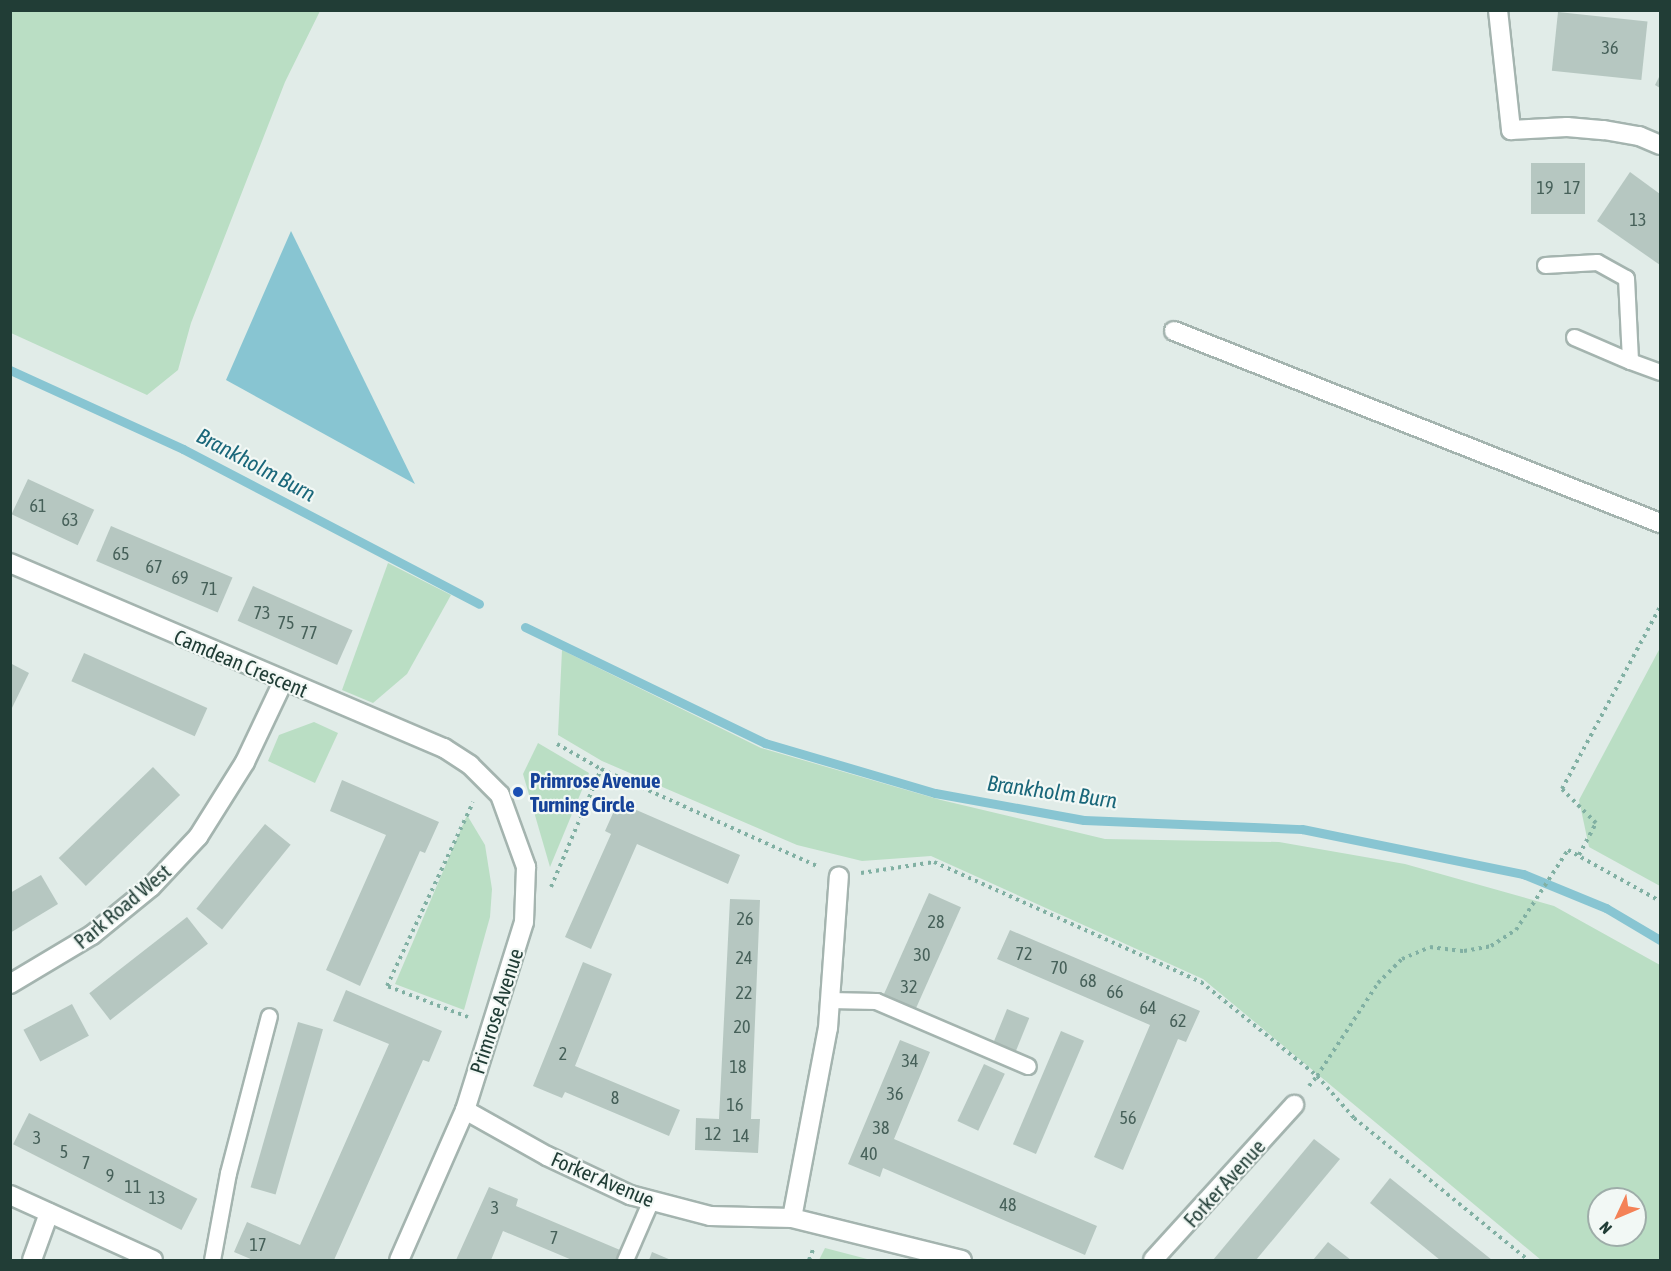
<!DOCTYPE html>
<html>
<head>
<meta charset="utf-8">
<style>
	body { margin:0 }
	#map { position:relative; width:1671px; height:1271px; overflow:hidden; background:#e1ece8; font-family:"Asap Condensed",sans-serif }
	div>[style] { position:absolute }
	.green>* { inset:0; background:#badec4 }
	.water>* { inset:0; background:#88c5d2 }
	.stream>* { height:9px; margin:-4.5px; padding:0 4.5px; transform-origin:4.5px; border-radius:4.5px; background:#88c5d2 }
	.building>* { inset:0; background:#b6c7c1; transform-origin:0 0 }
	.path>* { height:4px; margin-top:-2px; transform-origin:0; background:repeating-linear-gradient(90deg,#81b0a3 0 3px,transparent 0 7.5px) }
	.roads { filter:drop-shadow(2px 0 #a4b4af) drop-shadow(-2px 0 #a4b4af) drop-shadow(0 2px #a4b4af) drop-shadow(0 -2px #a4b4af) }
	.service>* { height:15px; margin:-7.5px; padding:0 7.5px; transform-origin:7.5px; border-radius:7.5px; background:#fff }
	.minor>* { height:18px; margin:-9px; padding:0 9px; transform-origin:9px; border-radius:9px; background:#fff }
	.dots>* { width:16px; height:16px; translate:-50% -50%; box-sizing:border-box; border:3px solid #f2f8f5; border-radius:50% }
	span { translate:-50% -50%; white-space:nowrap; text-align:center; line-height:1.15; -webkit-text-stroke:4.5px #f2f8f5; paint-order:stroke }
	.number-label { font-size:18px; color:#466059 }
	.number-label span { -webkit-text-stroke-width:0 }
	.street-label { font-size:21px; color:#213d36 }
	.transit-label { font-size:21px; color:#164399; font-weight:700 }
	.left { translate:0 -50%; text-align:left }
	.water-label { font-size:22px; color:#1a677a; font-style:italic }
	.frame { position:absolute; inset:0; border:12px solid #213d36; pointer-events:none }
	.north { position:absolute; left:1587px; top:1187px; width:60px; height:60px; box-sizing:border-box; background:#f2f8f5; border:2px solid #9eada9; border-radius:50%; rotate:226deg; font-size:16px; font-weight:700; line-height:24px; text-align:center; color:#213d36 }
	.north::after { content:''; display:block; margin:auto; width:21px; height:27px; background:#f48257; clip-path:polygon(50% 0,100% 100%,50% 72%,0 100%) }
</style>
</head>
<body>
<div id="map">
	<div class="green">
		<i style="clip-path:polygon(11px 10px,320px 11px,285px 82px,191px 323px,178px 370px,147px 395px,11px 333px)"></i>
		<i style="clip-path:polygon(388px 563px,451px 595px,407px 674px,373px 703px,342px 690px)"></i>
		<i style="clip-path:polygon(1660px 648px,1660px 886px,1589px 847px,1579px 800px)"></i>
		<i style="clip-path:polygon(evenodd,562px 650px,761px 748px,941px 800px,1105px 839px,1279px 842px,1405px 864px,1554px 906px,1660px 965px,1660px 1260px,1541px 1260px,1203px 979px,931px 856px,862px 861px,797px 845px,602px 761px,558px 735px,562px 650px,1599px 1199px,1635px 1199px,1635px 1235px,1599px 1235px,1599px 1199px)"></i>
		<i style="clip-path:polygon(314px 722px,338px 733px,315px 783px,268px 761px,279px 735px)"></i>
		<i style="clip-path:polygon(538px 743px,589px 773px,550px 867px,523px 774px)"></i>
		<i style="clip-path:polygon(467px 815px,485px 845px,492px 889px,490px 917px,464px 1010px,395px 984px)"></i>
		<i style="clip-path:polygon(825px 1248px,871px 1260px,819px 1260px)"></i>
	</div>
	<div class="water">
		<i style="clip-path:polygon(291px 231px,415px 484px,226px 380px)"></i>
	</div>
	<div class="stream">
		<i style="left:10px;top:370px;width:190px;rotate:24.5deg"></i>
		<i style="left:183px;top:449px;width:334px;rotate:27.6deg"></i>
		<i style="left:525px;top:627px;width:267px;rotate:25.8deg"></i>
		<i style="left:765px;top:743px;width:177px;rotate:16.4deg"></i>
		<i style="left:935px;top:793px;width:151px;rotate:10.3deg"></i>
		<i style="left:1084px;top:820px;width:218px;rotate:2.4deg"></i>
		<i style="left:1302px;top:829px;width:226px;rotate:11.5deg"></i>
		<i style="left:1523px;top:874px;width:90px;rotate:22.3deg"></i>
		<i style="left:1606px;top:908px;width:63px;rotate:30.7deg"></i>
	</div>
	<div class="building">
		<i style="left:1558px;top:12px;width:90px;height:59px;rotate:6deg"></i>
		<i style="clip-path:polygon(1660px 75px,1660px 88px,1655px 85px)"></i>
		<i style="left:1531px;top:163px;width:54px;height:51px"></i>
		<i style="clip-path:polygon(1630px 172px,1660px 194px,1660px 265px,1597px 221px)"></i>
		<i style="left:28px;top:479px;width:73px;height:39px;rotate:25deg"></i>
		<i style="left:111px;top:526px;width:132px;height:38px;rotate:23deg"></i>
		<i style="left:253px;top:586px;width:109px;height:38px;rotate:24deg"></i>
		<i style="left:84px;top:653px;width:135px;height:31px;rotate:24deg"></i>
		<i style="clip-path:polygon(10px 663px,29px 673px,10px 712px)"></i>
		<i style="left:153px;top:767px;width:39px;height:131px;rotate:46deg"></i>
		<i style="clip-path:polygon(342px 780px,439px 822px,425px 853px,420px 851px,360px 986px,326px 970px,386px 835px,330px 811px)"></i>
		<i style="clip-path:polygon(618px 802px,740px 855px,728px 884px,637px 844px,591px 949px,565px 937px,611px 834px,605px 831px)"></i>
		<i style="left:265px;top:824px;width:33px;height:109px;rotate:39deg"></i>
		<i style="clip-path:polygon(41px 875px,58px 904px,10px 933px,10px 893px)"></i>
		<i style="left:929px;top:893px;width:35px;height:112px;rotate:24deg"></i>
		<i style="clip-path:polygon(730px 899px,760px 900px,751px 1119px,760px 1119px,758px 1153px,695px 1150px,696px 1118px,719px 1119px)"></i>
		<i style="left:187px;top:917px;width:34px;height:124px;rotate:52deg"></i>
		<i style="clip-path:polygon(1010px 930px,1200px 1011px,1186px 1042px,1178px 1039px,1123px 1170px,1094px 1157px,1150px 1025px,997px 959px)"></i>
		<i style="clip-path:polygon(583px 962px,612px 974px,575px 1066px,680px 1110px,669px 1136px,565px 1092px,562px 1098px,533px 1086px)"></i>
		<i style="clip-path:polygon(346px 990px,442px 1031px,429px 1062px,423px 1060px,334px 1260px,253px 1260px,234px 1252px,247px 1222px,300px 1245px,389px 1044px,333px 1021px)"></i>
		<i style="left:72px;top:1004px;width:36px;height:55px;rotate:62deg"></i>
		<i style="left:1007px;top:1009px;width:24px;height:37px;rotate:22deg"></i>
		<i style="left:298px;top:1022px;width:26px;height:172px;rotate:16deg"></i>
		<i style="left:1061px;top:1031px;width:25px;height:123px;rotate:23deg"></i>
		<i style="clip-path:polygon(900px 1040px,930px 1052px,894px 1139px,1097px 1226px,1085px 1255px,883px 1168px,880px 1177px,848px 1164px)"></i>
		<i style="left:984px;top:1064px;width:23px;height:63px;rotate:25deg"></i>
		<i style="left:29px;top:1113px;width:189px;height:35px;rotate:27deg"></i>
		<i style="clip-path:polygon(1314px 1139px,1340px 1159px,1256px 1260px,1213px 1260px)"></i>
		<i style="clip-path:polygon(1390px 1178px,1492px 1260px,1440px 1260px,1370px 1203px)"></i>
		<i style="clip-path:polygon(489px 1187px,518px 1199px,516px 1206px,620px 1250px,616px 1260px,572px 1260px,503px 1231px,491px 1260px,456px 1260px)"></i>
		<i style="clip-path:polygon(1328px 1242px,1351px 1260px,1313px 1260px)"></i>
		<i style="clip-path:polygon(652px 1252px,671px 1260px,649px 1260px)"></i>
	</div>
	<div class="path">
		<i style="left:557px;top:744px;width:51px;rotate:29.6deg"></i>
		<i style="left:601px;top:769px;width:237px;rotate:24.2deg"></i>
		<i style="left:1579px;top:855px;width:36px;rotate:-62deg"></i>
		<i style="left:1596px;top:823px;width:48px;rotate:-135deg"></i>
		<i style="left:1562px;top:789px;width:207px;rotate:-61.7deg"></i>
		<i style="left:861px;top:873px;width:74px;rotate:-8.6deg"></i>
		<i style="left:934px;top:862px;width:293px;rotate:24.2deg"></i>
		<i style="left:1201px;top:982px;width:149px;rotate:39deg"></i>
		<i style="left:1317px;top:1076px;width:111px;rotate:-56.7deg"></i>
		<i style="left:1378px;top:983px;width:34px;rotate:-45deg"></i>
		<i style="left:1402px;top:959px;width:30px;rotate:-23deg"></i>
		<i style="left:1430px;top:947px;width:34px;rotate:7deg"></i>
		<i style="left:1464px;top:951px;width:27px;rotate:-10deg"></i>
		<i style="left:1491px;top:946px;width:30px;rotate:-33deg"></i>
		<i style="left:1516px;top:930px;width:95px;rotate:-57deg"></i>
		<i style="left:1568px;top:850px;width:105px;rotate:29deg"></i>
		<i style="left:551px;top:887px;width:128px;rotate:-67deg"></i>
		<i style="left:468px;top:1017px;width:87px;rotate:-159.1deg"></i>
		<i style="left:387px;top:986px;width:203px;rotate:-64.9deg"></i>
		<i style="left:1309px;top:1086px;width:13px;rotate:-51deg"></i>
		<i style="left:1317px;top:1076px;width:56px;rotate:48.6deg"></i>
		<i style="left:1354px;top:1118px;width:225px;rotate:39.2deg"></i>
		<i style="left:809px;top:1260px;width:14px;rotate:-69deg"></i>
	</div>
	<div class="roads">
		<div class="service">
			<i style="left:1545px;top:265px;width:52px;rotate:-3.3deg"></i>
			<i style="left:1597px;top:262px;width:33px;rotate:29deg"></i>
			<i style="left:1626px;top:278px;width:83px;rotate:87.2deg"></i>
			<i style="left:1630px;top:361px;width:32px;rotate:20deg"></i>
			<i style="left:1574px;top:337px;width:61px;rotate:23.2deg"></i>
			<i style="left:830px;top:1000px;width:46px;rotate:1.2deg"></i>
			<i style="left:876px;top:1001px;width:165px;rotate:23.2deg"></i>
			<i style="left:212px;top:1260px;width:88px;rotate:-79.6deg"></i>
			<i style="left:228px;top:1173px;width:162px;rotate:-75.4deg"></i>
			<i style="left:625px;top:1260px;width:65px;rotate:-66.6deg"></i>
		</div>
		<div class="minor">
			<i style="left:1498px;top:10px;width:121px;rotate:83.8deg"></i>
			<i style="left:1511px;top:130px;width:56px;rotate:-3.1deg"></i>
			<i style="left:1567px;top:127px;width:37px;rotate:5deg"></i>
			<i style="left:1604px;top:130px;width:36px;rotate:10deg"></i>
			<i style="left:1639px;top:136px;width:23px;rotate:23deg"></i>
			<i style="left:1174px;top:331px;width:523px;rotate:21.56deg"></i>
			<i style="left:10px;top:563px;width:472px;rotate:23.1deg"></i>
			<i style="left:444px;top:748px;width:31px;rotate:33deg"></i>
			<i style="left:470px;top:765px;width:42px;rotate:45deg"></i>
			<i style="left:500px;top:795px;width:77px;rotate:70.1deg"></i>
			<i style="left:526px;top:867px;width:55px;rotate:92.1deg"></i>
			<i style="left:524px;top:922px;width:197px;rotate:107.4deg"></i>
			<i style="left:465px;top:1110px;width:164px;rotate:113.7deg"></i>
			<i style="left:10px;top:984px;width:96px;rotate:-30.9deg"></i>
			<i style="left:92px;top:935px;width:76px;rotate:-39.1deg"></i>
			<i style="left:151px;top:887px;width:69px;rotate:-46.8deg"></i>
			<i style="left:198px;top:837px;width:89px;rotate:-57.9deg"></i>
			<i style="left:245px;top:762px;width:89px;rotate:-64.6deg"></i>
			<i style="left:465px;top:1110px;width:94px;rotate:29.3deg"></i>
			<i style="left:547px;top:1156px;width:92px;rotate:25.2deg"></i>
			<i style="left:630px;top:1195px;width:83px;rotate:14.7deg"></i>
			<i style="left:710px;top:1216px;width:82px;rotate:1.4deg"></i>
			<i style="left:792px;top:1218px;width:175px;rotate:13.9deg"></i>
			<i style="left:10px;top:1195px;width:157px;rotate:24.4deg"></i>
			<i style="left:792px;top:1218px;width:193px;rotate:-79.3deg"></i>
			<i style="left:828px;top:1028px;width:152px;rotate:-85.9deg"></i>
			<i style="left:32px;top:1260px;width:50px;rotate:-70.1deg"></i>
			<i style="left:1153px;top:1260px;width:210px;rotate:-47.7deg"></i>
		</div>
	</div>
	<div class="dots">
		<i style="left:518px;top:792px;background:#1a4fb4"></i>
	</div>
	<div class="number-label">
		<span style="left:1610px;top:48px">36</span>
		<span style="left:1545px;top:188px">19</span>
		<span style="left:1572px;top:188px">17</span>
		<span style="left:1638px;top:220px">13</span>
		<span style="left:38px;top:506px">61</span>
		<span style="left:70px;top:520px">63</span>
		<span style="left:121px;top:554px">65</span>
		<span style="left:154px;top:567px">67</span>
		<span style="left:180px;top:578px">69</span>
		<span style="left:209px;top:589px">71</span>
		<span style="left:262px;top:613px">73</span>
		<span style="left:286px;top:623px">75</span>
		<span style="left:309px;top:633px">77</span>
		<span style="left:745px;top:919px">26</span>
		<span style="left:936px;top:922px">28</span>
		<span style="left:1024px;top:954px">72</span>
		<span style="left:922px;top:955px">30</span>
		<span style="left:744px;top:958px">24</span>
		<span style="left:1059px;top:968px">70</span>
		<span style="left:1088px;top:981px">68</span>
		<span style="left:909px;top:987px">32</span>
		<span style="left:1115px;top:992px">66</span>
		<span style="left:744px;top:993px">22</span>
		<span style="left:1148px;top:1008px">64</span>
		<span style="left:1178px;top:1021px">62</span>
		<span style="left:742px;top:1027px">20</span>
		<span style="left:563px;top:1054px">2</span>
		<span style="left:910px;top:1061px">34</span>
		<span style="left:738px;top:1067px">18</span>
		<span style="left:895px;top:1094px">36</span>
		<span style="left:615px;top:1098px">8</span>
		<span style="left:735px;top:1105px">16</span>
		<span style="left:1128px;top:1118px">56</span>
		<span style="left:881px;top:1128px">38</span>
		<span style="left:713px;top:1134px">12</span>
		<span style="left:741px;top:1136px">14</span>
		<span style="left:37px;top:1138px">3</span>
		<span style="left:64px;top:1152px">5</span>
		<span style="left:869px;top:1154px">40</span>
		<span style="left:86px;top:1163px">7</span>
		<span style="left:110px;top:1176px">9</span>
		<span style="left:133px;top:1187px">11</span>
		<span style="left:157px;top:1198px">13</span>
		<span style="left:1008px;top:1205px">48</span>
		<span style="left:495px;top:1208px">3</span>
		<span style="left:554px;top:1238px">7</span>
		<span style="left:258px;top:1245px">17</span>
	</div>
	<div class="street-label">
		<span style="left:241px;top:663px;rotate:23deg">Camdean Crescent</span>
		<span style="left:122px;top:906px;rotate:-40deg">Park Road West</span>
		<span style="left:496px;top:1011px;rotate:-72deg">Primrose Avenue</span>
		<span style="left:603px;top:1179px;rotate:23deg">Forker Avenue</span>
		<span style="left:1224px;top:1183px;rotate:-48deg">Forker Avenue</span>
	</div>
	<div class="transit-label">
		<span class="left" style="left:530px;top:792px">Primrose Avenue<br>Turning Circle</span>
	</div>
	<div class="water-label">
		<span style="left:256px;top:465px;rotate:28deg">Brankholm Burn</span>
		<span style="left:1052px;top:792px;rotate:8deg">Brankholm Burn</span>
	</div>
	<div class="frame"></div>
	<div class="north">N</div>
</div>
</body>
</html>
